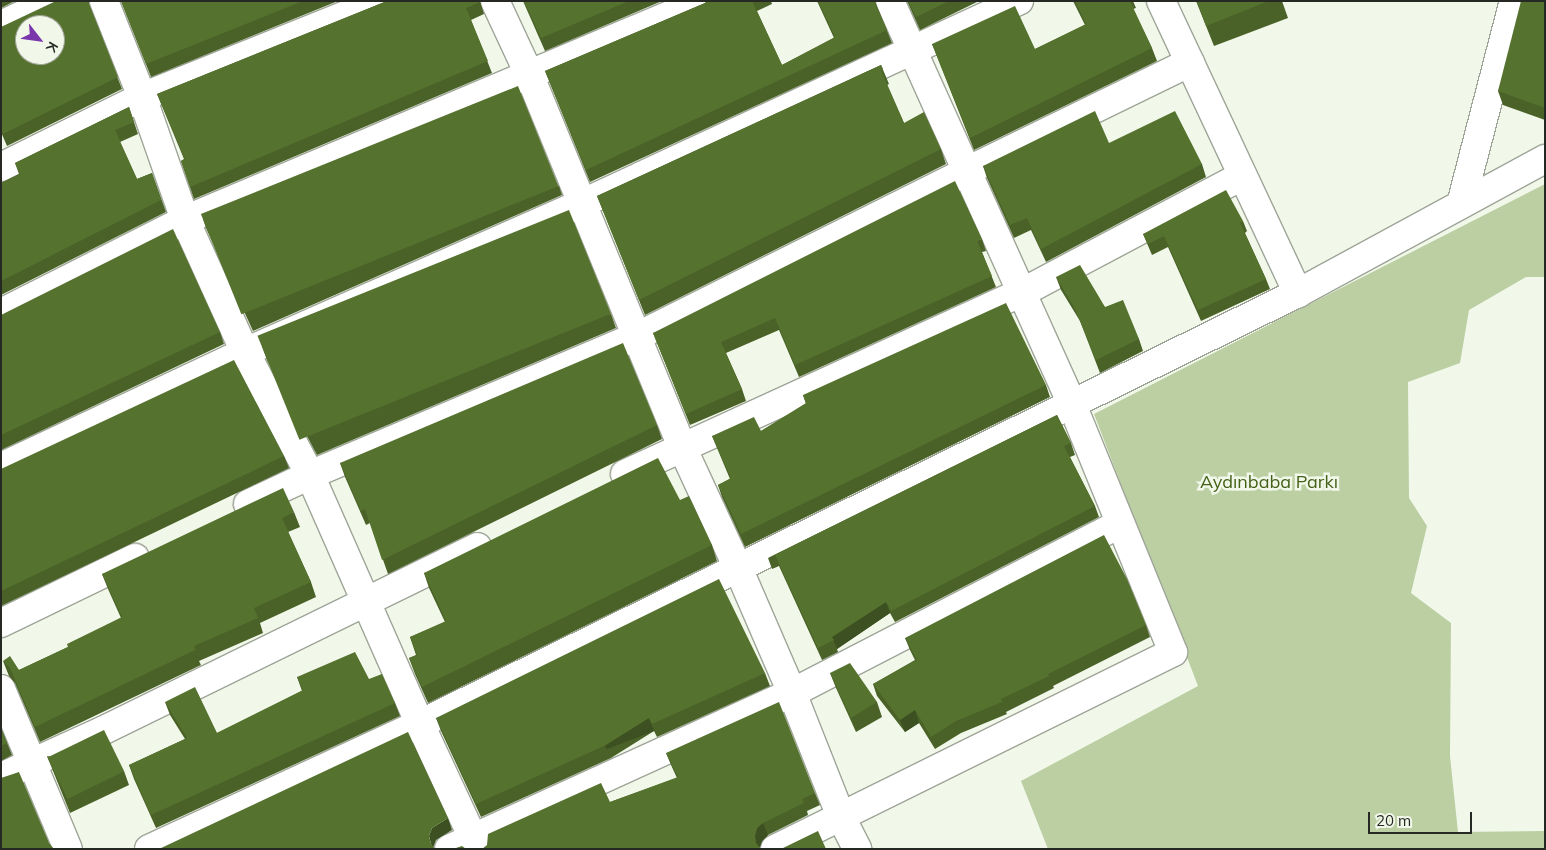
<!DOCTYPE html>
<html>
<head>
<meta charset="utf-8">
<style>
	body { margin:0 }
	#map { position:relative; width:1546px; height:850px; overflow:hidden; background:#f1f8ea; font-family:Mulish,sans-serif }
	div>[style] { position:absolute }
	.green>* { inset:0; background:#bbcfa3 }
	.roads { filter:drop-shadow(1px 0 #9ea598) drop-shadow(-1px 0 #9ea598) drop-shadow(0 1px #9ea598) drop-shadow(0 -1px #9ea598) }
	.minor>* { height:28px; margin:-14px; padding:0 14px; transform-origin:14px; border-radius:14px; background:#fff }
	.wall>* { inset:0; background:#4a6228 }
	.shaded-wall>* { inset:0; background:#3c5021; transform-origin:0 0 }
	.building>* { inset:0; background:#56722f; transform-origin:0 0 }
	span { translate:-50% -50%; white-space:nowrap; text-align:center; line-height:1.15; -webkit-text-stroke:5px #f1f8ea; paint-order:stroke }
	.park-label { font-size:18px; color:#456118 }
	.frame { position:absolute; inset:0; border:2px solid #262823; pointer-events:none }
	.north { position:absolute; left:15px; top:15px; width:50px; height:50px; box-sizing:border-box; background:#f1f8ea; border:1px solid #a0a59a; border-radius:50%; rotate:120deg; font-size:14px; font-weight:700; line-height:20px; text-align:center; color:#262823 }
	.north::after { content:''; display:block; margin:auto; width:18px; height:22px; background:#7a37ab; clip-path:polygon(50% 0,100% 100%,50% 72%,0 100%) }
	.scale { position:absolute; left:1368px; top:812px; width:104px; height:22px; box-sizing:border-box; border:2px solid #262823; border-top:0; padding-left:6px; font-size:15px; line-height:18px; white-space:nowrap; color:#262823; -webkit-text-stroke:4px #f1f8ea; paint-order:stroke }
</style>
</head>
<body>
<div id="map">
	<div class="green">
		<i style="clip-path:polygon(1545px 184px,1545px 277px,1526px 277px,1469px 310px,1460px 363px,1408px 382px,1409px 498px,1427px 526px,1411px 593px,1451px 623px,1450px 756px,1458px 832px,1545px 831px,1545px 849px,1048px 849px,1021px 781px,1198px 686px,1094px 414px)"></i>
	</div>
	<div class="roads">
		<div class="minor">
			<i style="left:104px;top:1px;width:103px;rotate:68.4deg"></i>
			<i style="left:142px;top:97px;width:130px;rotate:70.7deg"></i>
			<i style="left:185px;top:220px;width:145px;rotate:65.6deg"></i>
			<i style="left:245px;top:352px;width:139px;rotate:62.1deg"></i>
			<i style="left:310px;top:475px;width:272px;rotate:66.2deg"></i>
			<i style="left:420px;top:724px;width:138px;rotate:65.1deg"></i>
			<i style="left:495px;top:1px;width:81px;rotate:65deg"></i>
			<i style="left:529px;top:74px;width:403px;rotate:67.7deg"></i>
			<i style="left:682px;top:447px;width:133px;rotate:65.2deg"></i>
			<i style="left:738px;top:568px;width:136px;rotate:66.6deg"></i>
			<i style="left:792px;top:693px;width:133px;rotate:68.4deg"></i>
			<i style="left:841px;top:817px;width:36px;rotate:63deg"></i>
			<i style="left:1161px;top:1px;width:323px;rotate:64.9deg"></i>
			<i style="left:1298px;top:293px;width:281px;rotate:-28.5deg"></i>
			<i style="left:1px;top:25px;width:56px;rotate:-25.2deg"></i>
			<i style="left:1px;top:167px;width:157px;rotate:-26.4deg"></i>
			<i style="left:142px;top:97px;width:258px;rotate:-21.9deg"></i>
			<i style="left:1461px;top:204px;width:210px;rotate:-75.4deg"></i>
			<i style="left:1px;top:313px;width:206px;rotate:-26.8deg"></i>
			<i style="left:185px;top:220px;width:562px;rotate:-22.92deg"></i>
			<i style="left:1px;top:467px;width:270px;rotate:-25.2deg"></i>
			<i style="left:245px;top:352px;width:367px;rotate:-23.8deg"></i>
			<i style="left:581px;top:204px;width:483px;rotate:-24.9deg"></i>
			<i style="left:625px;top:474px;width:435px;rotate:-24.6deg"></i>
			<i style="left:1021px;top:293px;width:250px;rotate:-27.9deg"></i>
			<i style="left:248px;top:504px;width:68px;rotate:-25.1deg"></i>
			<i style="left:310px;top:475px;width:356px;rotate:-23deg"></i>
			<i style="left:638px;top:336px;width:368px;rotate:-26.6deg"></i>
			<i style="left:967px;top:171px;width:248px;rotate:-26deg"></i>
			<i style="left:1px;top:623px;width:149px;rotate:-25.9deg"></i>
			<i style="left:1px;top:689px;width:173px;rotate:67.3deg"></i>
			<i style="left:1px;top:777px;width:111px;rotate:-24.5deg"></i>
			<i style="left:102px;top:731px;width:418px;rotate:-26.1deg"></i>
			<i style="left:149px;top:849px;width:298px;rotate:-24.8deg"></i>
			<i style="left:420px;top:724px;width:978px;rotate:-26.15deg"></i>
			<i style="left:449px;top:849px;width:377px;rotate:-24.5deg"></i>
			<i style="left:792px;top:693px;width:369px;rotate:-27.3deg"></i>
			<i style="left:775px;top:849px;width:444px;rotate:-26.3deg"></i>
			<i style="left:1173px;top:652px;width:268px;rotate:-112.2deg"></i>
			<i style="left:1072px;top:404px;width:442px;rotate:-114.3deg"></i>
		</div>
	</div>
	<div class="wall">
		<i style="clip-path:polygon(1px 1px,15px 1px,1px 8px)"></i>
		<i style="clip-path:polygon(89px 1px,89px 5px,122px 89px,7px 146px,1px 132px,1px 27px)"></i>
		<i style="clip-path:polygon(121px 1px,338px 1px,151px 77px)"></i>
		<i style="clip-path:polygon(480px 1px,484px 14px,471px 20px,492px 73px,194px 199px,181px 161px,184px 159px,157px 94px,382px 3px)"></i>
		<i style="clip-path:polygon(523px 1px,662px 1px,545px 51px)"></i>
		<i style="clip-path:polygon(707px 1px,771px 1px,772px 4px,757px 11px,782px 65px,834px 38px,817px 1px,875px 1px,892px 43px,590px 182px,545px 71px,705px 3px)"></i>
		<i style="clip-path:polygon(907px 1px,979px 1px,920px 30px)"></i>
		<i style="clip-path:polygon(1073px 1px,1133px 1px,1136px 8px,1133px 9px,1152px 48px,1157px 61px,974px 150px,932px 44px,1035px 49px,1085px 25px)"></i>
		<i style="clip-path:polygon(1196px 1px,1282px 1px,1288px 18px,1214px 46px)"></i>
		<i style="clip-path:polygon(1545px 1px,1545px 120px,1503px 105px,1498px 91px)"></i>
		<i style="clip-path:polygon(881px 65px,889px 84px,887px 85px,904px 123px,941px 149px,946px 164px,645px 315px,597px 196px)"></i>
		<i style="clip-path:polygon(129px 107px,138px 134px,120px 142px,137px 179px,152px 173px,166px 212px,1px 295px,1px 183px,19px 174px,15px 163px)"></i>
		<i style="clip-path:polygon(1109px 143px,1202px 164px,1206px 177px,1046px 262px,1031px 230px,1014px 238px,987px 178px,983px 166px)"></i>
		<i style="clip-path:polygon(559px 186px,562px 195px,253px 331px,206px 228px,203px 219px)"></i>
		<i style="clip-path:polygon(1243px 221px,1247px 231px,1245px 233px,1266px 279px,1270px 289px,1201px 321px,1168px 247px,1152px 255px,1143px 234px)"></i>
		<i style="clip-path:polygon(982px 239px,986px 251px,982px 252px,996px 287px,799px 377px,779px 330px,726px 353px,742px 389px,746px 401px,690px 425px,653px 333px)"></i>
		<i style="clip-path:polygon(1056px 277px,1105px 307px,1139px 339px,1143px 351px,1100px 373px,1080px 321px,1061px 290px)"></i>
		<i style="clip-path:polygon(611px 314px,616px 328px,317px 455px,267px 360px,262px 346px)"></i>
		<i style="clip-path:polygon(1px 315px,220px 332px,224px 344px,1px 450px)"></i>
		<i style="clip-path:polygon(1046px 385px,1050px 397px,745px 547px,722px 497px,718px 485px,730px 479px,717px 448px,712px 436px,761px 431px,806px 404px,803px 395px)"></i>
		<i style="clip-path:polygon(1057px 415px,1071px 443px,1075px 455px,1070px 457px,1095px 506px,1099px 517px,895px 622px,890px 613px,837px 649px,838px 652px,822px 660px,779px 566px,772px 569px,768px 558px)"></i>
		<i style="clip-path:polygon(657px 425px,662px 439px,388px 574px,370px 523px,366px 525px,345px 477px,340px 463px)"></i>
		<i style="clip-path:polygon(284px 456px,289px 468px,1px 606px,1px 469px)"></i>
		<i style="clip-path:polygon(680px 500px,712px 545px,717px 561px,428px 703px,415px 674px,409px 658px,416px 655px,410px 637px,445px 622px,429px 588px,424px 573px)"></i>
		<i style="clip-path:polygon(294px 512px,300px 527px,288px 532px,311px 582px,316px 597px,260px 623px,263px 633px,199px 661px,201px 665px,40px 742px,15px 683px,9px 676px,3px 661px,19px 670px,68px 647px,121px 618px,108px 589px,102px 574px)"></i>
		<i style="clip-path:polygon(1146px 625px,1150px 637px,1053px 686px,1054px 688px,1006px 712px,1007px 714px,961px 733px,935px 749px,919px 723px,905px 732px,877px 696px,873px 684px,915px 660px,910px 650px,905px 638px)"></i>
		<i style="clip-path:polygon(765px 673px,770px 686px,657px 737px,654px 731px,611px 758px,481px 817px,441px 731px,436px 718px)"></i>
		<i style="clip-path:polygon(830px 673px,877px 702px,882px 717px,856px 732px,836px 688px)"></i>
		<i style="clip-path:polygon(297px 677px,369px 679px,395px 703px,400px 716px,156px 828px,134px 779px,129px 765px,185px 739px,170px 715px,165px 702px,217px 733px,302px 691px)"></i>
		<i style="clip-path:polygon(1px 728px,12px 755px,1px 761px)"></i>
		<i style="clip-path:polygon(666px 753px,815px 793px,820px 805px,807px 811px,808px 815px,768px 835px,762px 841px,760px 847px,610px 802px,677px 778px,671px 765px)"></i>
		<i style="clip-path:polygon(47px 756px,124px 771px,129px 785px,70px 813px)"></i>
	</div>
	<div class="shaded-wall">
		<i style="clip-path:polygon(886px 602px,890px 613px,837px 649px,832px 637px)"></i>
		<i style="clip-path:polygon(915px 710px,919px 723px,905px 732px,900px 720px)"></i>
		<i style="left:649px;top:718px;width:14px;height:51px;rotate:69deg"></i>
		<i style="clip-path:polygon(448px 818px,452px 830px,436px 840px,433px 848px,431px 844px,429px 836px,432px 828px)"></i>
		<i style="clip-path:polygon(763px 823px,768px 835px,762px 841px,759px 849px,756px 843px,755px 836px,757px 828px)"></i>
	</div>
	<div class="building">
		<i style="clip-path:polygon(evenodd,56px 1px,88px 1px,118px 77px,3px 134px,1px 130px,1px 27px,56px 1px,25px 25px,55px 25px,55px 55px,25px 55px,25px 25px)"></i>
		<i style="clip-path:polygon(121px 1px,303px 1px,146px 64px)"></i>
		<i style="clip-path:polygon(385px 1px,479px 1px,480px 2px,466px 8px,488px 61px,190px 187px,181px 161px,185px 159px,157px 94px,382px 3px)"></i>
		<i style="clip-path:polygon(524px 1px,629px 1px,541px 38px)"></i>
		<i style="clip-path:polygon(707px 1px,752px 1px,782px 65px,835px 37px,818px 1px,874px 1px,887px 30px,586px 170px,545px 71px,705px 3px)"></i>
		<i style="clip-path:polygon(908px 1px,949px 1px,916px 17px)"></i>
		<i style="clip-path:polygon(1075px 1px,1130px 1px,1152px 48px,970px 138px,932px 44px,1015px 6px,1035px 49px,1086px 24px)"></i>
		<i style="clip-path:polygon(1197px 1px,1269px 1px,1206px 26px)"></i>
		<i style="clip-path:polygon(1521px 1px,1545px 1px,1545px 108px,1498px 91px)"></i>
		<i style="clip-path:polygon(881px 65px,883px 69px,881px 70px,904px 123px,924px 112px,941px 149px,639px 300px,597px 196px)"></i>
		<i style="left:518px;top:86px;width:108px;height:342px;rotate:68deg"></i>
		<i style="clip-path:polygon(129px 107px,134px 122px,115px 130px,137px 179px,152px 173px,161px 200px,1px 281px,1px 183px,20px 174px,15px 163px)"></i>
		<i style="clip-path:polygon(1095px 111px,1109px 143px,1175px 111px,1202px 164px,1041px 249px,1027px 218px,1010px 225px,983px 166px)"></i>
		<i style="clip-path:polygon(955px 181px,982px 239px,977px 241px,992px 276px,795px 365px,775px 318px,721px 342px,742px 389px,686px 414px,653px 333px)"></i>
		<i style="clip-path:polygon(1226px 190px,1243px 221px,1240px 223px,1266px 279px,1198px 310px,1164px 236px,1148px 244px,1143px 234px)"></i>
		<i style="left:569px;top:210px;width:112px;height:336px;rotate:68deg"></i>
		<i style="clip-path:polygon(173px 229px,220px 332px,1px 435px,1px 315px)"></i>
		<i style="clip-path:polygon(1080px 265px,1105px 307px,1123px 300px,1139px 339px,1096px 360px,1075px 309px,1056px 277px)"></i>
		<i style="clip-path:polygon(1006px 303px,1046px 385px,741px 534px,718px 485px,731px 478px,712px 436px,754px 417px,761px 431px,806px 403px,803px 395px)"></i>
		<i style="clip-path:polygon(623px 343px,657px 425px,382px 560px,365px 509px,361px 511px,340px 463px)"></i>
		<i style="clip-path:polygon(234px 360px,284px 456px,1px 591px,1px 469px)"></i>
		<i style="clip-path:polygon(1057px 415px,1071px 443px,1064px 446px,1095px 506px,891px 611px,886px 602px,832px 637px,834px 640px,818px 648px,775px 555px,768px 558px)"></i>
		<i style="clip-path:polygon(658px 458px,680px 500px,689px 496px,712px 545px,422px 687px,409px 658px,417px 655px,410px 637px,446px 621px,424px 573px)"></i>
		<i style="clip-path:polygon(283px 488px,294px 512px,282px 518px,311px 582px,254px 608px,258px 618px,194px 646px,195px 650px,35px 727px,10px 668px,3px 661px,10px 656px,19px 670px,68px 647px,67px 644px,122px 617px,102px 574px)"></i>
		<i style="clip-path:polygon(1104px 535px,1127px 579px,1146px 625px,1048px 674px,1049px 676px,1001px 699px,1002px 702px,956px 721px,931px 737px,915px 710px,900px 720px,873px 684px,917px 660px,905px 638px)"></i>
		<i style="clip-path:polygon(719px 579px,765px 673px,652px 724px,649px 718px,606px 745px,476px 804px,436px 718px)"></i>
		<i style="clip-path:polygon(355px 652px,369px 679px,382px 674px,395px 703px,151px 815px,129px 765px,187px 738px,165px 702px,195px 687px,217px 733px,303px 690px,297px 677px)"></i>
		<i style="clip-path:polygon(850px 663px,877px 702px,851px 718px,830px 673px)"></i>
		<i style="clip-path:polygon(779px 702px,815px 793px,802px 799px,804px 803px,763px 823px,757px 828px,755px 836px,756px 843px,761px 849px,482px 849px,487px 845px,488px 834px,601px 783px,610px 802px,678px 777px,666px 753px)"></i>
		<i style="clip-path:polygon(1px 728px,7px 743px,1px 746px)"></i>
		<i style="left:104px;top:730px;width:46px;height:63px;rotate:64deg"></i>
		<i style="clip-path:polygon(408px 732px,448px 818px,432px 828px,429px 836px,431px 844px,435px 849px,159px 849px)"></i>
		<i style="clip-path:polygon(19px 772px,49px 843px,54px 849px,1px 849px,1px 778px)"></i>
		<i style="clip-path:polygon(818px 831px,826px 849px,781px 849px)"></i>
		<i style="clip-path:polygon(462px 846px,466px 849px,453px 849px)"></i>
	</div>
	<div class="park-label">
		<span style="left:1269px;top:482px">Aydınbaba Parkı</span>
	</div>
	<div class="frame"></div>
	<div class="north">K</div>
	<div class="scale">20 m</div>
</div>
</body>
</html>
